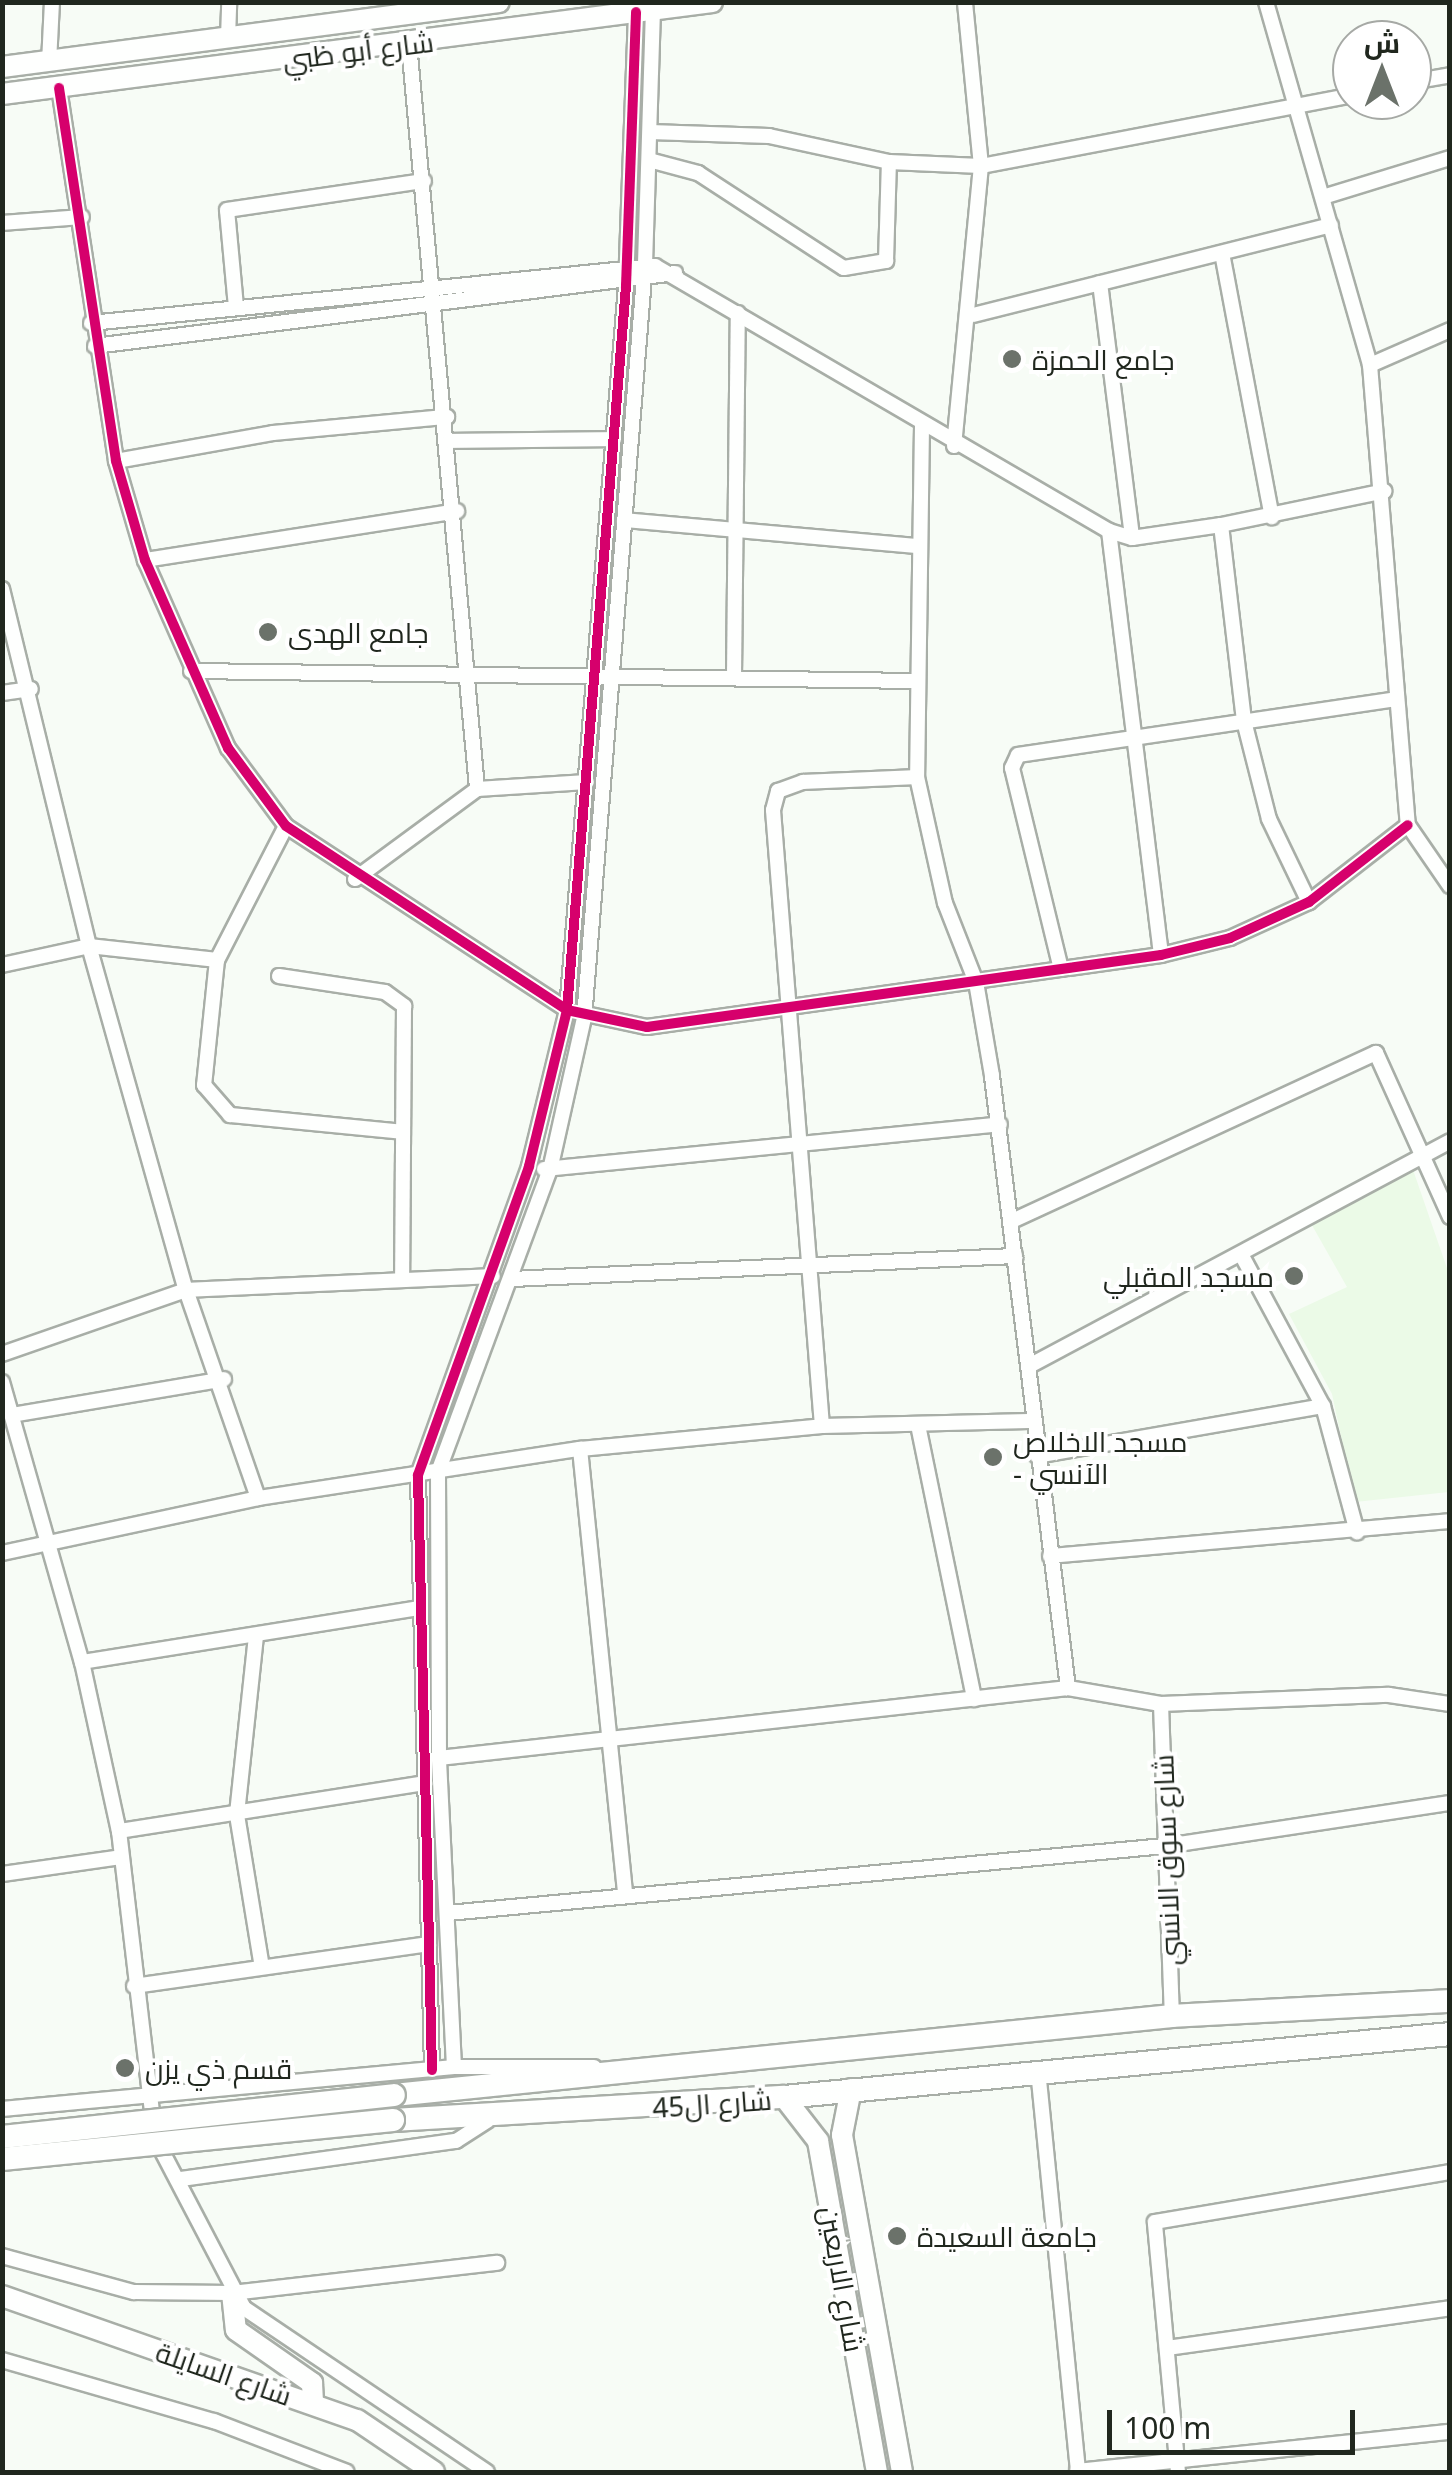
<!DOCTYPE html>
<html>
<head>
<meta charset="utf-8">
<style>
	body { margin:0 }
	#map { position:relative; width:1452px; height:2475px; overflow:hidden; background:#f7fcf6; font-family:"Noto Sans",Cairo,sans-serif }
	div>[style] { position:absolute }
	.built>* { inset:0; background:#ebfae7 }
	.roads { filter:drop-shadow(2px 0 #a8aea7) drop-shadow(-2px 0 #a8aea7) drop-shadow(0 2px #a8aea7) drop-shadow(0 -2px #a8aea7) }
	.street>* { height:14px; margin:-7px; padding:0 7px; transform-origin:7px; border-radius:7px; background:#fefffe }
	.secondary>* { height:20px; margin:-10px; padding:0 10px; transform-origin:10px; border-radius:10px; background:#fefffe }
	.primary>* { height:22px; margin:-11px; padding:0 11px; transform-origin:11px; border-radius:11px; background:#fefffe }
	.bridges { filter:drop-shadow(2px 0 #a8aea7) drop-shadow(-2px 0 #a8aea7) drop-shadow(0 2px #a8aea7) drop-shadow(0 -2px #a8aea7) }
	.primary-bridge>* { height:22px; margin:-11px; padding:0 11px; transform-origin:11px; border-radius:11px; background:#fefffe }
	.cycleway>* { height:10px; margin:-5px; padding:0 5px; transform-origin:5px; border-radius:5px; background:#d6006c }
	.dots>* { width:28px; height:28px; translate:-50% -50%; box-sizing:border-box; border:5px solid #fff; border-radius:50% }
	span { translate:-50% -50%; white-space:nowrap; text-align:center; line-height:1.15; -webkit-text-stroke:8px #fff; paint-order:stroke }
	.street-label { font-size:28px; color:#20271e }
	.poi-label { font-size:28px; color:#20271e }
	.left { translate:0 -50%; text-align:left }
	.right { translate:-100% -50%; text-align:right }
	.frame { position:absolute; inset:0; border:5px solid #20271e; pointer-events:none }
	.north { position:absolute; left:1332px; top:20px; width:100px; height:100px; box-sizing:border-box; background:#fff; border:2px solid #a6a9a5; border-radius:50%; rotate:0deg; font-size:28px; font-weight:700; line-height:40px; text-align:center; color:#20271e }
	.north::after { content:''; display:block; margin:auto; width:35px; height:45px; background:#6b726a; clip-path:polygon(50% 0,100% 100%,50% 72%,0 100%) }
	.scale { position:absolute; left:1107px; top:2410px; width:248px; height:45px; box-sizing:border-box; border:5px solid #20271e; border-top:0; padding-left:12px; font-size:30px; line-height:35px; white-space:nowrap; color:#20271e; -webkit-text-stroke:8px #fff; paint-order:stroke }
</style>
</head>
<body>
<div id="map">
	<div class="built">
		<i style="clip-path:polygon(1411px 1164px,1449px 1274px,1449px 1492px,1355px 1502px,1332px 1394px,1289px 1314px,1347px 1287px,1309px 1220px)"></i>
	</div>
	<div class="roads">
		<div class="street">
			<i style="left:1266px;top:2px;width:378px;rotate:74deg"></i>
			<i style="left:1370px;top:365px;width:462px;rotate:85.3deg"></i>
			<i style="left:1408px;top:825px;width:74px;rotate:55.5deg"></i>
			<i style="left:228px;top:38px;width:36px;rotate:-88deg"></i>
			<i style="left:409px;top:44px;width:748px;rotate:84.78deg"></i>
			<i style="left:49px;top:63px;width:61px;rotate:-87.2deg"></i>
			<i style="left:1412px;top:82px;width:39px;rotate:-10deg"></i>
			<i style="left:59px;top:88px;width:377px;rotate:81.3deg"></i>
			<i style="left:116px;top:461px;width:103px;rotate:73.7deg"></i>
			<i style="left:145px;top:560px;width:206px;rotate:66.2deg"></i>
			<i style="left:228px;top:748px;width:97px;rotate:53.4deg"></i>
			<i style="left:286px;top:826px;width:336px;rotate:33.2deg"></i>
			<i style="left:567px;top:1010px;width:82px;rotate:12deg"></i>
			<i style="left:647px;top:1027px;width:519px;rotate:-7.97deg"></i>
			<i style="left:1161px;top:955px;width:71px;rotate:-13.8deg"></i>
			<i style="left:1230px;top:938px;width:87px;rotate:-24.5deg"></i>
			<i style="left:1309px;top:902px;width:125px;rotate:-37.9deg"></i>
			<i style="left:650px;top:132px;width:119px;rotate:1.9deg"></i>
			<i style="left:769px;top:136px;width:123px;rotate:12.2deg"></i>
			<i style="left:889px;top:162px;width:92px;rotate:2.5deg"></i>
			<i style="left:981px;top:166px;width:378px;rotate:-10.8deg"></i>
			<i style="left:649px;top:160px;width:51px;rotate:14.9deg"></i>
			<i style="left:698px;top:173px;width:174px;rotate:33.1deg"></i>
			<i style="left:844px;top:268px;width:43px;rotate:-9.5deg"></i>
			<i style="left:886px;top:261px;width:99px;rotate:-88.3deg"></i>
			<i style="left:1323px;top:197px;width:133px;rotate:-17.1deg"></i>
			<i style="left:2px;top:223px;width:80px;rotate:-4.3deg"></i>
			<i style="left:1222px;top:253px;width:269px;rotate:79.3deg"></i>
			<i style="left:1100px;top:283px;width:257px;rotate:82.8deg"></i>
			<i style="left:236px;top:307px;width:97px;rotate:-95.3deg"></i>
			<i style="left:227px;top:210px;width:199px;rotate:-8.4deg"></i>
			<i style="left:973px;top:315px;width:369px;rotate:-14.1deg"></i>
			<i style="left:91px;top:323px;width:567px;rotate:-5.77deg"></i>
			<i style="left:655px;top:266px;width:526px;rotate:30.27deg"></i>
			<i style="left:1109px;top:531px;width:24px;rotate:17deg"></i>
			<i style="left:1132px;top:538px;width:90px;rotate:-8.3deg"></i>
			<i style="left:1221px;top:525px;width:167px;rotate:-11.7deg"></i>
			<i style="left:95px;top:346px;width:585px;rotate:-7.17deg"></i>
			<i style="left:1370px;top:365px;width:87px;rotate:-23.6deg"></i>
			<i style="left:922px;top:426px;width:351px;rotate:90.8deg"></i>
			<i style="left:917px;top:777px;width:129px;rotate:77.5deg"></i>
			<i style="left:945px;top:903px;width:85px;rotate:68.6deg"></i>
			<i style="left:976px;top:982px;width:95px;rotate:80.3deg"></i>
			<i style="left:992px;top:1076px;width:617px;rotate:82.92deg"></i>
			<i style="left:450px;top:441px;width:164px;rotate:-0.7deg"></i>
			<i style="left:954px;top:446px;width:281px;rotate:-84.5deg"></i>
			<i style="left:981px;top:166px;width:165px;rotate:-95.6deg"></i>
			<i style="left:116px;top:461px;width:159px;rotate:-10.1deg"></i>
			<i style="left:273px;top:433px;width:175px;rotate:-5.3deg"></i>
			<i style="left:624px;top:520px;width:295px;rotate:5.1deg"></i>
			<i style="left:1221px;top:525px;width:197px;rotate:83.3deg"></i>
			<i style="left:1244px;top:721px;width:101px;rotate:75.7deg"></i>
			<i style="left:1269px;top:819px;width:92px;rotate:64.3deg"></i>
			<i style="left:1109px;top:531px;width:427px;rotate:83deg"></i>
			<i style="left:145px;top:560px;width:316px;rotate:-8.9deg"></i>
			<i style="left:2px;top:589px;width:367px;rotate:76.3deg"></i>
			<i style="left:89px;top:946px;width:357px;rotate:74.3deg"></i>
			<i style="left:186px;top:1290px;width:220px;rotate:70.9deg"></i>
			<i style="left:191px;top:671px;width:725px;rotate:0.79deg"></i>
			<i style="left:734px;top:676px;width:363px;rotate:-89.4deg"></i>
			<i style="left:2px;top:693px;width:29px;rotate:-8deg"></i>
			<i style="left:286px;top:826px;width:151px;rotate:117.2deg"></i>
			<i style="left:217px;top:960px;width:126px;rotate:95.9deg"></i>
			<i style="left:204px;top:1085px;width:40px;rotate:49deg"></i>
			<i style="left:230px;top:1115px;width:173px;rotate:5.6deg"></i>
			<i style="left:355px;top:879px;width:152px;rotate:-36.4deg"></i>
			<i style="left:477px;top:789px;width:110px;rotate:-3.6deg"></i>
			<i style="left:2px;top:965px;width:89px;rotate:-12.3deg"></i>
			<i style="left:89px;top:946px;width:129px;rotate:6.2deg"></i>
			<i style="left:1061px;top:969px;width:207px;rotate:-103.7deg"></i>
			<i style="left:1012px;top:768px;width:14px;rotate:-65deg"></i>
			<i style="left:1018px;top:755px;width:382px;rotate:-8.4deg"></i>
			<i style="left:279px;top:976px;width:107px;rotate:8.6deg"></i>
			<i style="left:385px;top:992px;width:24px;rotate:36deg"></i>
			<i style="left:404px;top:1006px;width:268px;rotate:90.4deg"></i>
			<i style="left:544px;top:1169px;width:458px;rotate:-5.6deg"></i>
			<i style="left:1012px;top:1221px;width:401px;rotate:-24.8deg"></i>
			<i style="left:1376px;top:1053px;width:180px;rotate:65.7deg"></i>
			<i style="left:1241px;top:1254px;width:173px;rotate:61.7deg"></i>
			<i style="left:1323px;top:1406px;width:131px;rotate:74.9deg"></i>
			<i style="left:512px;top:1279px;width:504px;rotate:-2.62deg"></i>
			<i style="left:2px;top:1354px;width:195px;rotate:-19.2deg"></i>
			<i style="left:186px;top:1290px;width:307px;rotate:-2.6deg"></i>
			<i style="left:1031px;top:1365px;width:475px;rotate:-28.1deg"></i>
			<i style="left:2px;top:1382px;width:291px;rotate:74.1deg"></i>
			<i style="left:82px;top:1662px;width:173px;rotate:77.7deg"></i>
			<i style="left:119px;top:1831px;width:309px;rotate:83.3deg"></i>
			<i style="left:155px;top:2138px;width:192px;rotate:62.4deg"></i>
			<i style="left:244px;top:2308px;width:293px;rotate:34deg"></i>
			<i style="left:12px;top:1415px;width:215px;rotate:-9.6deg"></i>
			<i style="left:918px;top:1425px;width:280px;rotate:78.4deg"></i>
			<i style="left:822px;top:1426px;width:618px;rotate:-94.55deg"></i>
			<i style="left:773px;top:810px;width:20px;rotate:-75deg"></i>
			<i style="left:778px;top:791px;width:27px;rotate:-20deg"></i>
			<i style="left:803px;top:782px;width:114px;rotate:-2.5deg"></i>
			<i style="left:580px;top:1449px;width:444px;rotate:84.2deg"></i>
			<i style="left:1037px;top:1456px;width:290px;rotate:-9.9deg"></i>
			<i style="left:2px;top:1553px;width:262px;rotate:-12.1deg"></i>
			<i style="left:258px;top:1498px;width:326px;rotate:-8.7deg"></i>
			<i style="left:580px;top:1449px;width:243px;rotate:-5.4deg"></i>
			<i style="left:822px;top:1426px;width:207px;rotate:-1.4deg"></i>
			<i style="left:1050px;top:1556px;width:402px;rotate:-5deg"></i>
			<i style="left:256px;top:1636px;width:180px;rotate:96.1deg"></i>
			<i style="left:237px;top:1815px;width:154px;rotate:80.7deg"></i>
			<i style="left:82px;top:1662px;width:340px;rotate:-9.1deg"></i>
			<i style="left:1161px;top:1704px;width:312px;rotate:88deg"></i>
			<i style="left:439px;top:1758px;width:633px;rotate:-6.35deg"></i>
			<i style="left:1068px;top:1688px;width:94px;rotate:9.8deg"></i>
			<i style="left:1161px;top:1704px;width:228px;rotate:-2.3deg"></i>
			<i style="left:1389px;top:1695px;width:62px;rotate:8.4deg"></i>
			<i style="left:119px;top:1831px;width:310px;rotate:-8.9deg"></i>
			<i style="left:2px;top:1874px;width:120px;rotate:-8.1deg"></i>
			<i style="left:448px;top:1913px;width:720px;rotate:-5.34deg"></i>
			<i style="left:1165px;top:1846px;width:288px;rotate:-8.6deg"></i>
			<i style="left:134px;top:1986px;width:298px;rotate:-8.1deg"></i>
			<i style="left:454px;top:2067px;width:309px;rotate:-92.8deg"></i>
			<i style="left:439px;top:1758px;width:286px;rotate:-90.2deg"></i>
			<i style="left:438px;top:1472px;width:322px;rotate:-69.7deg"></i>
			<i style="left:550px;top:1170px;width:156px;rotate:-77.4deg"></i>
			<i style="left:584px;top:1018px;width:756px;rotate:-85.37deg"></i>
			<i style="left:645px;top:264px;width:253px;rotate:-88.2deg"></i>
			<i style="left:432px;top:2070px;width:595px;rotate:-91.35deg"></i>
			<i style="left:418px;top:1475px;width:328px;rotate:-70.2deg"></i>
			<i style="left:529px;top:1166px;width:161px;rotate:-76.3deg"></i>
			<i style="left:567px;top:1010px;width:726px;rotate:-85.34deg"></i>
			<i style="left:626px;top:286px;width:274px;rotate:-87.9deg"></i>
			<i style="left:1038px;top:2070px;width:404px;rotate:84.3deg"></i>
			<i style="left:2px;top:2109px;width:454px;rotate:-5.3deg"></i>
			<i style="left:454px;top:2067px;width:140px"></i>
			<i style="left:181px;top:2179px;width:278px;rotate:-7.9deg"></i>
			<i style="left:456px;top:2141px;width:38px;rotate:-33deg"></i>
			<i style="left:2px;top:2256px;width:137px;rotate:15.3deg"></i>
			<i style="left:134px;top:2292px;width:98px;rotate:0.6deg"></i>
			<i style="left:232px;top:2293px;width:267px;rotate:-6.5deg"></i>
			<i style="left:1167px;top:2348px;width:286px;rotate:-8deg"></i>
			<i style="left:2px;top:2360px;width:221px;rotate:16.1deg"></i>
			<i style="left:214px;top:2421px;width:142px;rotate:21deg"></i>
			<i style="left:1077px;top:2471px;width:375px;rotate:-6deg"></i>
			<i style="left:1178px;top:2472px;width:251px;rotate:-95.3deg"></i>
			<i style="left:1155px;top:2222px;width:299px;rotate:-9.6deg"></i>
		</div>
		<div class="secondary">
			<i style="left:2px;top:67px;width:501px;rotate:-7.45deg"></i>
			<i style="left:2px;top:94px;width:716px;rotate:-7.38deg"></i>
			<i style="left:851px;top:2089px;width:47px;rotate:101.1deg"></i>
			<i style="left:842px;top:2135px;width:342px;rotate:79.9deg"></i>
			<i style="left:784px;top:2097px;width:56px;rotate:52.3deg"></i>
			<i style="left:818px;top:2141px;width:336px;rotate:79.9deg"></i>
			<i style="left:232px;top:2293px;width:37px;rotate:84deg"></i>
			<i style="left:236px;top:2330px;width:93px;rotate:34.9deg"></i>
			<i style="left:312px;top:2383px;width:20px;rotate:87deg"></i>
			<i style="left:2px;top:2296px;width:376px;rotate:19.3deg"></i>
			<i style="left:357px;top:2420px;width:93px;rotate:34deg"></i>
		</div>
		<div class="primary">
			<i style="left:394px;top:2095px;width:782px;rotate:-5.8deg"></i>
			<i style="left:1172px;top:2016px;width:278px;rotate:-3.1deg"></i>
			<i style="left:393px;top:2120px;width:392px;rotate:-3.4deg"></i>
			<i style="left:784px;top:2097px;width:669px;rotate:-5.4deg"></i>
		</div>
	</div>
	<div class="bridges">
		<div class="primary-bridge">
			<i style="left:2px;top:2137px;width:394px;rotate:-6.1deg"></i>
			<i style="left:2px;top:2159px;width:393px;rotate:-5.7deg"></i>
		</div>
	</div>
	<div class="cycleway">
		<i style="left:59px;top:88px;width:377px;rotate:81.3deg"></i>
		<i style="left:116px;top:461px;width:103px;rotate:73.7deg"></i>
		<i style="left:145px;top:560px;width:206px;rotate:66.2deg"></i>
		<i style="left:228px;top:748px;width:97px;rotate:53.4deg"></i>
		<i style="left:286px;top:826px;width:336px;rotate:33.2deg"></i>
		<i style="left:567px;top:1010px;width:82px;rotate:12deg"></i>
		<i style="left:647px;top:1027px;width:519px;rotate:-7.97deg"></i>
		<i style="left:1161px;top:955px;width:71px;rotate:-13.8deg"></i>
		<i style="left:1230px;top:938px;width:87px;rotate:-24.5deg"></i>
		<i style="left:1309px;top:902px;width:125px;rotate:-37.9deg"></i>
		<i style="left:432px;top:2070px;width:595px;rotate:-91.35deg"></i>
		<i style="left:418px;top:1475px;width:328px;rotate:-70.2deg"></i>
		<i style="left:529px;top:1166px;width:161px;rotate:-76.3deg"></i>
		<i style="left:567px;top:1010px;width:726px;rotate:-85.34deg"></i>
		<i style="left:626px;top:286px;width:274px;rotate:-87.9deg"></i>
	</div>
	<div class="dots">
		<i style="left:1012px;top:359px;background:#6b726a"></i>
		<i style="left:268px;top:632px;background:#6b726a"></i>
		<i style="left:1294px;top:1276px;background:#6b726a"></i>
		<i style="left:993px;top:1457px;background:#6b726a"></i>
		<i style="left:125px;top:2068px;background:#6b726a"></i>
		<i style="left:897px;top:2236px;background:#6b726a"></i>
	</div>
	<div class="street-label">
		<span style="left:358px;top:50px;rotate:-7deg">شارع أبو ظبي</span>
		<span style="left:1166px;top:1860px;rotate:-92deg">شارع سوق الانسي</span>
		<span style="left:712px;top:2103px;rotate:-4deg">شارع ال45</span>
		<span style="left:843px;top:2279px;rotate:80deg">شارع الاربعين</span>
		<span style="left:224px;top:2373px;rotate:19deg">شارع السايلة</span>
	</div>
	<div class="poi-label">
		<span class="left" style="left:1032px;top:359px">جامع الحمزة</span>
		<span class="left" style="left:288px;top:632px">جامع الهدى</span>
		<span class="right" style="left:1274px;top:1276px">مسجد المقبلي</span>
		<span class="left" style="left:1013px;top:1457px">مسجد الاخلاص<br>- الآنسي</span>
		<span class="left" style="left:145px;top:2068px">قسم ذي يزن</span>
		<span class="left" style="left:917px;top:2236px">جامعة السعيدة</span>
	</div>
	<div class="frame"></div>
	<div class="north">ش</div>
	<div class="scale">100 m</div>
</div>
</body>
</html>
